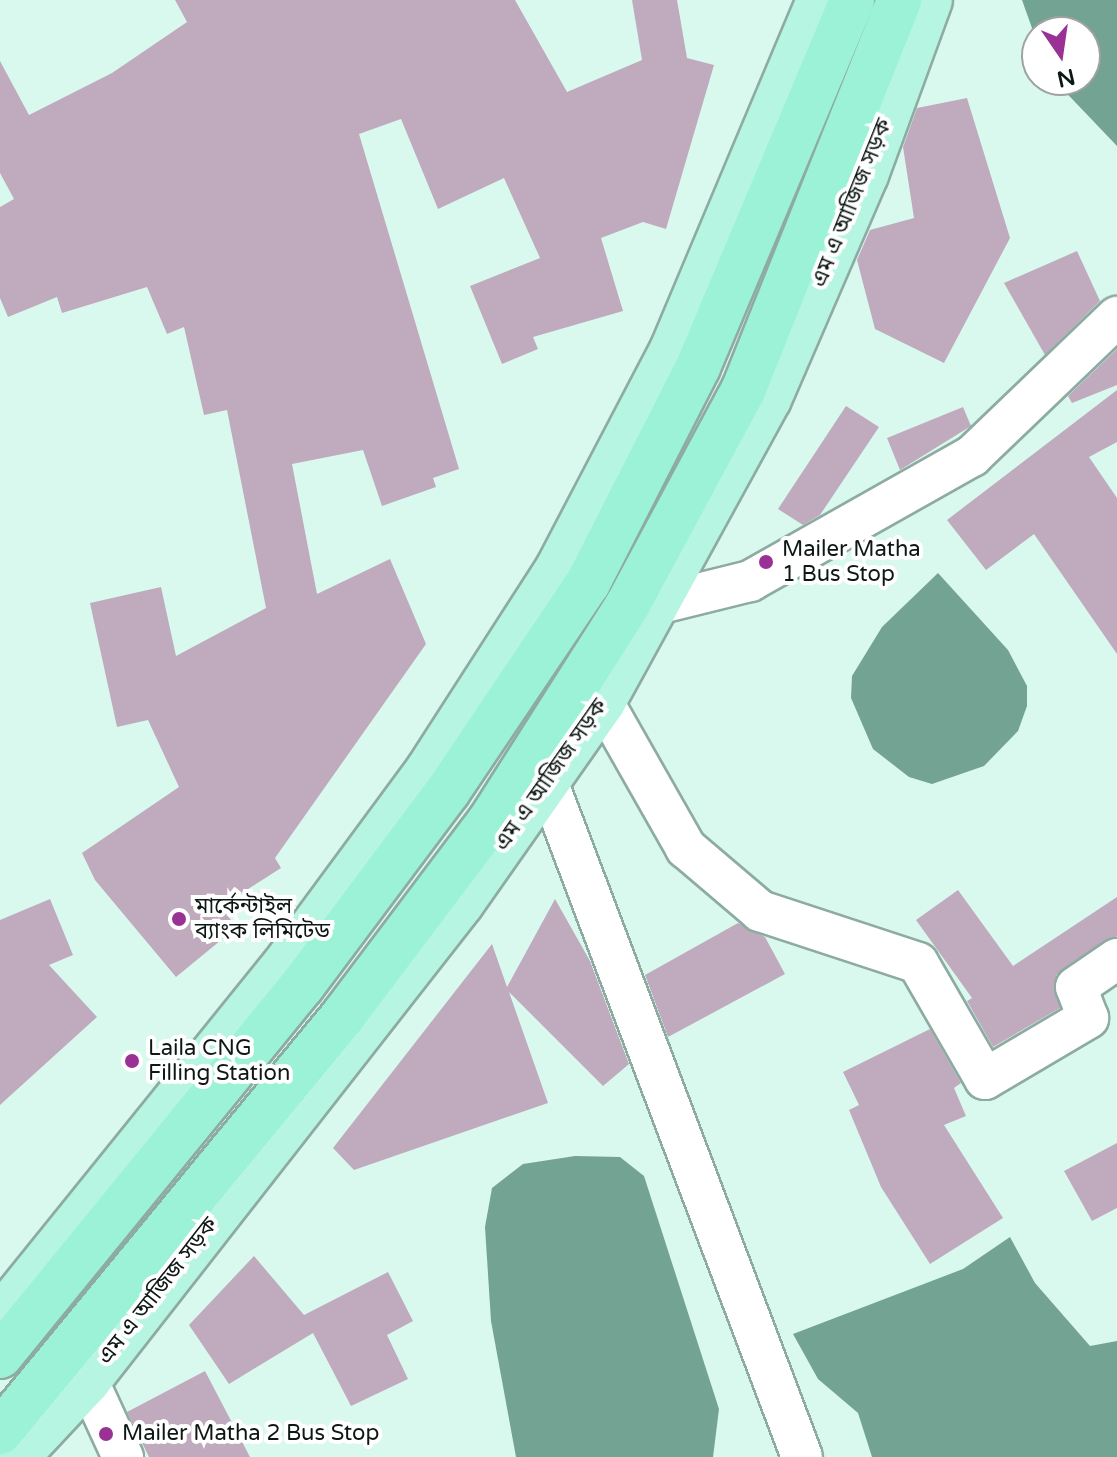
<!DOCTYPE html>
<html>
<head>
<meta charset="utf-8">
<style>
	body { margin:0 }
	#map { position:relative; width:1117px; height:1457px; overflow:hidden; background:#daf9ee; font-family:"Varela Round","Noto Sans Bengali",sans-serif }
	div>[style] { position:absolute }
	.water>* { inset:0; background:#73a393 }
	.building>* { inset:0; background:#bfabbd }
	.roads { filter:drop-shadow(2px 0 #8eaba1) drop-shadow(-2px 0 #8eaba1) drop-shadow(0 2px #8eaba1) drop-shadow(0 -2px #8eaba1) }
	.minor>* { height:40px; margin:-20px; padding:0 20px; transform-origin:20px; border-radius:20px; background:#fff }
	.primary>* { height:44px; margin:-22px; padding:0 22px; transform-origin:22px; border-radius:22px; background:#b5f5e1 }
	.trunk>* { height:44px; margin:-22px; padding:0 22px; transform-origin:22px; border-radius:22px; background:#9cf2d7 }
	.dots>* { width:22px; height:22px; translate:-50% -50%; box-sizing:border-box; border:4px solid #fff; border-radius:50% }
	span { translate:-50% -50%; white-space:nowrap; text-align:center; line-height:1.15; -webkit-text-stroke:8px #fff; paint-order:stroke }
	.street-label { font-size:22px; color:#0d1714 }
	.poi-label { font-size:22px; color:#0d1714 }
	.left { translate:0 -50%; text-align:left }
	.north { position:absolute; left:1021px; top:16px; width:80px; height:80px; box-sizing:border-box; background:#fff; border:2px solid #9ea2a1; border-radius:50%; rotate:167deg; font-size:22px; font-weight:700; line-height:32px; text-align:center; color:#0d1714 }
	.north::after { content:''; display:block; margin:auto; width:28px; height:36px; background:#9a3296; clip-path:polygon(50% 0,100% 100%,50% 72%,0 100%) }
</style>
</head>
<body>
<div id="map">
	<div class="water">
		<i style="clip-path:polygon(1022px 0,1117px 0,1117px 146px,1054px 80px,1085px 80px,1085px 32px,1037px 32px,1037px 42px)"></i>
		<i style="clip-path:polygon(938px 573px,1008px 650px,1027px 686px,1027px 706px,1018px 731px,984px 766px,932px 784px,909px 777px,873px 749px,851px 698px,852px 676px,882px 627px)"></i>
		<i style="clip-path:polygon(575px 1156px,620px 1157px,644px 1176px,719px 1409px,713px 1457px,516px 1457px,491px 1321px,485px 1227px,492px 1188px,523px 1164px)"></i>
		<i style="clip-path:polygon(1010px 1237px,1035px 1283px,1090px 1346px,1117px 1341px,1117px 1457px,872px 1457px,858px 1413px,818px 1379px,793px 1334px,963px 1269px)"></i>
	</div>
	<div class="building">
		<i style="clip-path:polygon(175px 0,515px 0,567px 92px,642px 60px,632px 0,677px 0,687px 58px,714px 65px,666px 229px,643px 222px,601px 238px,623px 311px,533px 337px,538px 349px,502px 364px,470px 286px,540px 258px,504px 178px,438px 209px,401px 119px,359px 134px,459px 469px,433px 478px,436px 487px,382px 506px,363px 450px,292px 464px,317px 594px,390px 559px,426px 644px,275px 858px,281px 868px,220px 907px,237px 927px,176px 977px,95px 880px,82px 853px,179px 787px,148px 720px,117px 727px,90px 603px,161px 587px,176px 656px,266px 608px,227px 410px,204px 415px,184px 327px,167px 334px,147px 287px,62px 313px,57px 297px,8px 317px,0 298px,0 207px,14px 199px,0 173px,0 61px,29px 115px,112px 73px,187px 22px)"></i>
		<i style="clip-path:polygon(967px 98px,1010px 238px,944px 363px,875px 329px,857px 260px,870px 230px,914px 218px,903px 147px,917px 108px)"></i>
		<i style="clip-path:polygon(1077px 251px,1100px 301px,1045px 355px,1004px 283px)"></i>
		<i style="clip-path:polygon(1117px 349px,1117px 385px,1072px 403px,1068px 396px)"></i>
		<i style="clip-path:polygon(1117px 390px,1117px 442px,1089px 457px,1117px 498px,1117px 654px,1034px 534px,986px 570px,947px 520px)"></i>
		<i style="clip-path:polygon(846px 406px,879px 427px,820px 515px,803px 525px,778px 509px)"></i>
		<i style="clip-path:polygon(963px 407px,971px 426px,900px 470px,887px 438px)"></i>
		<i style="clip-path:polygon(958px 890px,1013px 966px,1117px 897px,1117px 936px,1056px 975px,1060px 1008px,993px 1047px,967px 1001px,972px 998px,916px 920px)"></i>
		<i style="clip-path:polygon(50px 899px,73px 955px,49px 965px,97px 1017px,0 1105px,0 920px)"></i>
		<i style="clip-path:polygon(555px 899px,590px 961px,629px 1064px,603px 1086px,509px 992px,548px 1103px,354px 1170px,333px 1148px,492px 944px,507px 987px)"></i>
		<i style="clip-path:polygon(738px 923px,765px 937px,785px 974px,668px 1037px,645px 975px)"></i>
		<i style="clip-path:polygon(930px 1029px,961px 1083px,954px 1088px,966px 1116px,944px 1125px,1003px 1218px,930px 1264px,881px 1187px,849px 1110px,859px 1105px,843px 1072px)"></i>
		<i style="clip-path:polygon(1117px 1143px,1117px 1208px,1092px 1221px,1064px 1171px)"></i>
		<i style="clip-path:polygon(254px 1256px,304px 1315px,388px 1272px,413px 1321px,387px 1335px,408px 1379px,351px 1406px,313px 1333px,229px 1384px,189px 1325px)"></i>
		<i style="clip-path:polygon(205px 1371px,250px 1457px,149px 1457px,127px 1412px)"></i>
	</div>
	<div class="roads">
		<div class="minor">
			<i style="left:661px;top:603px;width:92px;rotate:-13.9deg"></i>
			<i style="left:750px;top:581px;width:255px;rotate:-29.4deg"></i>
			<i style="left:972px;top:456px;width:201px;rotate:-43.8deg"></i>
			<i style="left:603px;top:702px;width:168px;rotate:60.4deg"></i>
			<i style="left:686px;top:848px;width:97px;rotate:40.4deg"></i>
			<i style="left:760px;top:911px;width:166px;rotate:18.2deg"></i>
			<i style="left:918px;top:963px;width:134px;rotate:60deg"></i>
			<i style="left:985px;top:1079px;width:120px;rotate:-30.6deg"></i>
			<i style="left:1088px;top:1018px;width:33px;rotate:-111deg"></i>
			<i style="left:1076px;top:987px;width:50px;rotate:-34.3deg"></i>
			<i style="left:547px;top:781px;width:722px;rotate:69.33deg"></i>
			<i style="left:88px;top:1381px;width:84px;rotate:65.3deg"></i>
		</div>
		<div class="primary">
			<i style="left:0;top:1317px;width:449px;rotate:-51.1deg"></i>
			<i style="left:282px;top:968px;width:246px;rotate:-53.6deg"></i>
			<i style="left:428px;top:770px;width:240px;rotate:-57.2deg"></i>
			<i style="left:558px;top:568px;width:246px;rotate:-62.4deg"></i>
			<i style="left:672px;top:350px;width:380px;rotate:-67.2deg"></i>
			<i style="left:17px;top:1457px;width:104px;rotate:-46.9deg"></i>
			<i style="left:88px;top:1381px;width:606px;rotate:-51.98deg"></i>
			<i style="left:461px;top:904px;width:247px;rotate:-54.9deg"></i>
			<i style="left:603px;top:702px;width:345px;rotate:-61.3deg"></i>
			<i style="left:769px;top:399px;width:244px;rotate:-66.6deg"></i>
			<i style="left:866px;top:175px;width:186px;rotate:-69.9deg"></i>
		</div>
		<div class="trunk">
			<i style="left:0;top:1356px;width:478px;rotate:-50.8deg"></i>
			<i style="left:302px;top:986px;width:244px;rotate:-53.2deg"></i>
			<i style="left:448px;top:791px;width:251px;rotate:-56.1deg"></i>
			<i style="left:588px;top:583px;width:242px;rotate:-63deg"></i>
			<i style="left:698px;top:367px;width:398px;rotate:-67.2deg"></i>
			<i style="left:0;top:1432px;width:539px;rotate:-50.49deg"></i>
			<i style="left:343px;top:1016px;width:244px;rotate:-53deg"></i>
			<i style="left:490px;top:821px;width:255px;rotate:-57.5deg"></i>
			<i style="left:627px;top:606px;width:244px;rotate:-61.7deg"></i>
			<i style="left:743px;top:391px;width:421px;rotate:-68.2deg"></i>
		</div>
	</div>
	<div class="dots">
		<i style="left:766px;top:562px;background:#9a3296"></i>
		<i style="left:179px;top:919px;background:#9a3296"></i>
		<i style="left:132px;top:1061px;background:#9a3296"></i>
		<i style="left:106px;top:1434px;background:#9a3296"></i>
	</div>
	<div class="street-label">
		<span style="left:852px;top:203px;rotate:-68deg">এম এ আজিজ সড়ক</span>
		<span style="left:551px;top:775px;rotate:-55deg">এম এ আজিজ সড়ক</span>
		<span style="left:158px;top:1291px;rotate:-52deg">এম এ আজিজ সড়ক</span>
	</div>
	<div class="poi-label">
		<span class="left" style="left:782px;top:562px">Mailer Matha<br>1 Bus Stop</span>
		<span class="left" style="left:195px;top:919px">মার্কেন্টাইল<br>ব্যাংক লিমিটেড</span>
		<span class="left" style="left:148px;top:1061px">Laila CNG<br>Filling Station</span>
		<span class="left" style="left:122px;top:1434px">Mailer Matha 2 Bus Stop</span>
	</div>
	<div class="north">N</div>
</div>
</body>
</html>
